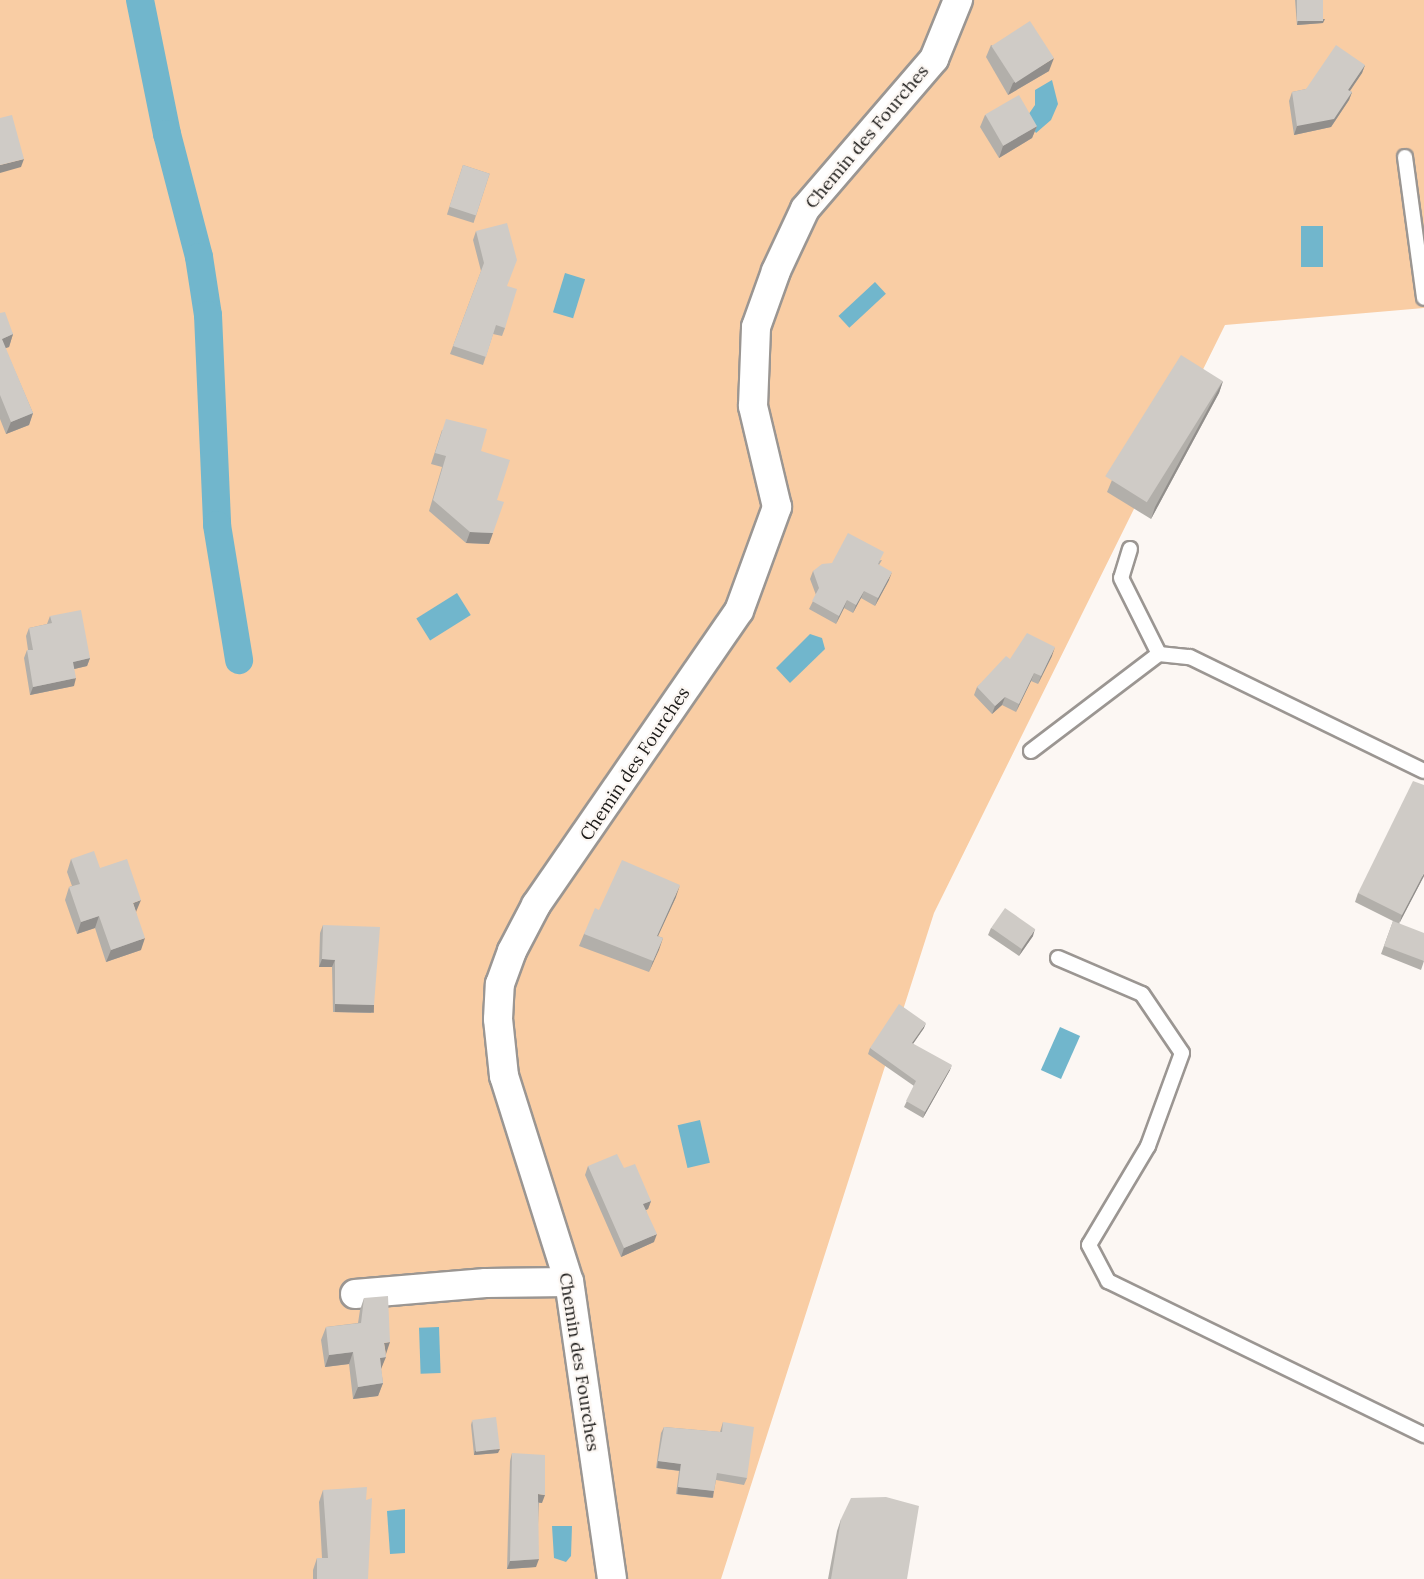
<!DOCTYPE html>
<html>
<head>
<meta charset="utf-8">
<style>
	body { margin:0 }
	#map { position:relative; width:1424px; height:1579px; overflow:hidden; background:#fcf7f3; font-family:Lora,serif }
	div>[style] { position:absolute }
	.green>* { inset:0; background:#f9cda4 }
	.water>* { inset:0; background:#71b6cc; transform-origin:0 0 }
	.canal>* { height:28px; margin:-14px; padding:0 14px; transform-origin:14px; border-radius:14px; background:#71b6cc }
	.roads { filter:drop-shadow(2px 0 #9b9692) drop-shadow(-2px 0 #9b9692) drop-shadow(0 2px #9b9692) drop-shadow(0 -2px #9b9692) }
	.lane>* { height:14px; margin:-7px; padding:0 7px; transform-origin:7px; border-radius:7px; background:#fff }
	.street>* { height:28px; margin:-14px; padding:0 14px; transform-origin:14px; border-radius:14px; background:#fff }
	.wall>* { inset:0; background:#b2afaa; transform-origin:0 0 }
	.shaded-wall>* { inset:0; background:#918e8b; transform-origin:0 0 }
	.building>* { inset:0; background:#cfcbc6; transform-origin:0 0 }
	span { translate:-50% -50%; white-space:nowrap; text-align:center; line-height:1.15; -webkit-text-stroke:4.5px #fcf7f3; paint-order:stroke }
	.street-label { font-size:18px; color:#1b1a18 }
</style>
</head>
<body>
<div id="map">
	<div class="green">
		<i style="clip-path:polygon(0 0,1424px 0,1424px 308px,1225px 325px,934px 913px,721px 1579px,0 1579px)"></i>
	</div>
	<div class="water">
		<i style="clip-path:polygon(1052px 80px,1058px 104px,1051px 120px,1036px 133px,1026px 118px,1035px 105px,1035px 90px)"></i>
		<i style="left:1301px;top:226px;width:22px;height:41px"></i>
		<i style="left:565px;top:273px;width:21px;height:41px;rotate:17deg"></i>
		<i style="left:875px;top:282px;width:16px;height:50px;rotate:47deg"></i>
		<i style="left:457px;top:593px;width:26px;height:48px;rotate:58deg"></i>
		<i style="clip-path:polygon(810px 634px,822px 638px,825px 649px,790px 683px,776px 668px)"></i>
		<i style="left:1060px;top:1027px;width:22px;height:47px;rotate:24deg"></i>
		<i style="left:700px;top:1120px;width:44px;height:23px;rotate:77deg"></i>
		<i style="left:439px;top:1327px;width:46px;height:20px;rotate:88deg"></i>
		<i style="clip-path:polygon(405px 1509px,405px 1553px,390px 1554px,387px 1511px)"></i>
		<i style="clip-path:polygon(552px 1526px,572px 1526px,571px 1556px,566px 1562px,554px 1558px)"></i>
	</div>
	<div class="canal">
		<i style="left:140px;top:0;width:137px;rotate:78.6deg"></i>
		<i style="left:167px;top:134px;width:127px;rotate:75.4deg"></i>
		<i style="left:199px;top:257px;width:59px;rotate:81.2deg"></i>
		<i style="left:208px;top:315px;width:210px;rotate:87.5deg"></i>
		<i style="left:217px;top:525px;width:137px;rotate:80.7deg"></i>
	</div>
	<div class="roads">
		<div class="lane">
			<i style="left:1405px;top:157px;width:142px;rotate:82.3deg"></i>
			<i style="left:1130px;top:549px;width:30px;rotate:107deg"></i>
			<i style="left:1121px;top:578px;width:85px;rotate:63.4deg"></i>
			<i style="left:1031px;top:751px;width:161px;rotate:-37.2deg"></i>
			<i style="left:1159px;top:654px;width:31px;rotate:6deg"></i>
			<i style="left:1190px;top:657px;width:260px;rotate:26deg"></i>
			<i style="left:1058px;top:958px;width:91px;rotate:23.2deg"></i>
			<i style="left:1142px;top:994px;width:71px;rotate:55.9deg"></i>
			<i style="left:1182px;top:1053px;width:99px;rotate:110.1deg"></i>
			<i style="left:1148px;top:1146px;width:115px;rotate:120.8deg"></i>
			<i style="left:1089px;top:1245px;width:41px;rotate:62.2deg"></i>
			<i style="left:1108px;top:1281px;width:352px;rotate:26deg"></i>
		</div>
		<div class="street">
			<i style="left:355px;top:1294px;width:131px;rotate:-4.8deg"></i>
			<i style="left:486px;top:1283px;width:83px;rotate:-0.7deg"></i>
			<i style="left:612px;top:1579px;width:300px;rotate:-98.2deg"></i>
			<i style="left:569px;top:1282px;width:216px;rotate:-107.5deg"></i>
			<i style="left:504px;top:1076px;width:57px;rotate:-96deg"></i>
			<i style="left:498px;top:1019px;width:35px;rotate:-87deg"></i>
			<i style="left:500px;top:984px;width:35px;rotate:-70deg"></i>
			<i style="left:512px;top:951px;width:52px;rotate:-62.4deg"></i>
			<i style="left:536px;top:905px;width:357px;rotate:-55.4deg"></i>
			<i style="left:739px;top:611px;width:111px;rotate:-69.9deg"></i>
			<i style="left:777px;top:507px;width:104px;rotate:-103.4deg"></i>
			<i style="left:753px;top:406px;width:79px;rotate:-87.8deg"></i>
			<i style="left:756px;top:327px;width:59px;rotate:-70.3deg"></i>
			<i style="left:776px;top:271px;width:68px;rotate:-64.9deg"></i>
			<i style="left:805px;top:209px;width:198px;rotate:-49.3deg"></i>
			<i style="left:934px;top:59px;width:64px;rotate:-67.9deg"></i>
		</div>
	</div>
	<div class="wall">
		<i style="clip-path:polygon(1295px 0,1323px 0,1323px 23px,1297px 25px)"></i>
		<i style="clip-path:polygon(991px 45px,1049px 71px,1008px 95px,986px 57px)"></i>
		<i style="clip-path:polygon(1365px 65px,1362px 73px,1350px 91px,1352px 92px,1349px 100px,1331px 127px,1294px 135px,1289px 101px,1292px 92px,1306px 89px)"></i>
		<i style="clip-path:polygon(985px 115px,1037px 126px,1032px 138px,999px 158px,980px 127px)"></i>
		<i style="left:463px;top:165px;width:28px;height:52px;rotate:18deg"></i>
		<i style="clip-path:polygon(476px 231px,507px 286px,505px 328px,502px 336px,493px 334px,483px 365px,450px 354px,481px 271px,473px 240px)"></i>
		<i style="clip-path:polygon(0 313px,13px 334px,9px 347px,5px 348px,33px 413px,29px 425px,6px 434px,0 419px)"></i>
		<i style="clip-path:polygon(1223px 381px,1219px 393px,1151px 519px,1107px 492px,1112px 480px)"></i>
		<i style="clip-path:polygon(442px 430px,481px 451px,497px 500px,489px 544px,466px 543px,429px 511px,442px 467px,431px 464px)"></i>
		<i style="clip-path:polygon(882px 560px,879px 565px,889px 580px,875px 606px,861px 598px,853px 613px,844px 608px,836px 624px,809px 609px,816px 595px,810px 579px,813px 571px)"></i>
		<i style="clip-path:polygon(50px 616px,90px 658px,87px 666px,74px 669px,74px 686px,30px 695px,24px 658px,27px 650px,28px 650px,26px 636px,29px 628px,47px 624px)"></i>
		<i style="clip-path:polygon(1052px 656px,1038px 684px,1031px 681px,1016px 712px,1002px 705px,992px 714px,974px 695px,977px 687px,1010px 659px)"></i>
		<i style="clip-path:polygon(71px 859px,100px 868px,136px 912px,141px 950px,106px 962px,95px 928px,77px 934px,65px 900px,69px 887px,72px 886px,67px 872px)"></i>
		<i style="clip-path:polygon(1424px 876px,1399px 923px,1424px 961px,1421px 970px,1381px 954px,1393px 921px,1355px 902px,1358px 893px)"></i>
		<i style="clip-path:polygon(676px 897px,658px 936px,663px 938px,649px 972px,579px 946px,584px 934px,599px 910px)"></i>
		<i style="clip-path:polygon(323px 925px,374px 1005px,371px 1013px,333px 1012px,332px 967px,319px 967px,320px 933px)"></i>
		<i style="clip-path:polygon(991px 928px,1033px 936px,1019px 956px,988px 935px)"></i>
		<i style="clip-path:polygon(924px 1028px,913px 1044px,950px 1070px,923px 1118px,904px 1107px,914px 1086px,868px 1054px,870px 1048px)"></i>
		<i style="clip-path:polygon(588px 1166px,624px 1168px,651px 1201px,648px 1209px,646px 1210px,654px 1242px,621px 1257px,585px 1175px)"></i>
		<i style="clip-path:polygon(364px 1298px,386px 1354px,381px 1369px,383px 1383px,378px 1396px,353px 1399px,349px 1364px,325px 1367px,321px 1340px,326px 1327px,358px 1323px,360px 1310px)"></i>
		<i style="clip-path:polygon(472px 1421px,498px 1453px,474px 1455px,471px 1425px)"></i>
		<i style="clip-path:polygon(723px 1422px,747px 1478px,744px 1485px,716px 1480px,714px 1491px,712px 1498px,676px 1494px,679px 1471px,656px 1468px,661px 1433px,664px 1427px,720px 1432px)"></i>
		<i style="clip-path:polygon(512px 1453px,542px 1503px,539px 1503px,536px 1567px,507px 1569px,510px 1461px)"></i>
		<i style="clip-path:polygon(323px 1490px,366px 1500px,368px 1579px,313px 1579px,313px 1570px,317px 1558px,322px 1558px,319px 1502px)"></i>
		<i style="clip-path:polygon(841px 1519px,907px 1579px,828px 1579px,837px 1531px)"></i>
	</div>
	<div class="shaded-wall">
		<i style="clip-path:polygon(1325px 19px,1323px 23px,1297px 25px,1298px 21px)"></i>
		<i style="clip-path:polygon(1054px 58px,1049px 71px,1008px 95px,1013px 83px)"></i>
		<i style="clip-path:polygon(1365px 65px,1362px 73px,1345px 98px,1348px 90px)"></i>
		<i style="clip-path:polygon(1352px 92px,1349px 100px,1331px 127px,1294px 135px,1297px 126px)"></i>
		<i style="clip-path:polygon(1037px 126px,1032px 138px,999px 158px,1003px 146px)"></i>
		<i style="clip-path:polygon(24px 159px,21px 167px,0 173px,0 165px)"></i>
		<i style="clip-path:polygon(13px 334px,9px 347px,0 350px,2px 339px)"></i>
		<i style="clip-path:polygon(1223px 381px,1219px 393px,1151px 519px,1155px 507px)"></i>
		<i style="clip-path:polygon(33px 413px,29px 425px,6px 434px,11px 422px)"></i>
		<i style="clip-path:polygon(470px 532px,493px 533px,489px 544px,466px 543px)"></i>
		<i style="clip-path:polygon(892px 572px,889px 580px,875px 606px,878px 598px)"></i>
		<i style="clip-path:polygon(864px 591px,861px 598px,853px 613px,856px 605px)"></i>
		<i style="clip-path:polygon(847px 600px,844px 608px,836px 624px,839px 616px)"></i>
		<i style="clip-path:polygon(1055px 647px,1052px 656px,1038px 684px,1041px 676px)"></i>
		<i style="clip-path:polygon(90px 658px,87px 666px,70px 670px,73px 662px)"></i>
		<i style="clip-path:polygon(1034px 673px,1031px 681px,1016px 712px,1019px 704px)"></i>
		<i style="clip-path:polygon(76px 678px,74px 686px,30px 695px,33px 687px)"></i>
		<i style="clip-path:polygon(1005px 697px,1002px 705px,992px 714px,995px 706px)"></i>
		<i style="clip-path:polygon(1424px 873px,1424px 876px,1399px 924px,1402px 915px)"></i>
		<i style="clip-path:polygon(680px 885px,676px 897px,653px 947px,657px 936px)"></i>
		<i style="clip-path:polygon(141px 900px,136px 912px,133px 903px)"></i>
		<i style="clip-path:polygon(99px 916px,95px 928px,77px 934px,81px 922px)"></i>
		<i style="clip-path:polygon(1035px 929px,1033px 936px,1019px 956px,1022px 949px)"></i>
		<i style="clip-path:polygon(145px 938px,141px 950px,106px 962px,111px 950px)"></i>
		<i style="clip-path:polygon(663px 938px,659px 950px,649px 972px,653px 961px)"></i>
		<i style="clip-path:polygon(322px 959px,335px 960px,332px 967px,319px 967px)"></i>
		<i style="left:335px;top:1004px;width:39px;height:8px;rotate:1deg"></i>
		<i style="clip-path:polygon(926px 1023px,924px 1028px,910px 1048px,912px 1043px)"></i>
		<i style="clip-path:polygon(952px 1065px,950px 1070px,923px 1118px,925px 1112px)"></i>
		<i style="clip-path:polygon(651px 1201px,648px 1209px,640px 1213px,643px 1204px)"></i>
		<i style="clip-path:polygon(657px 1234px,654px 1242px,621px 1257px,624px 1248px)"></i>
		<i style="clip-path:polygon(390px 1342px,386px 1354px,384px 1343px)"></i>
		<i style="clip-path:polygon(353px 1352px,349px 1364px,325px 1367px,329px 1355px)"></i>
		<i style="clip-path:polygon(386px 1357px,381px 1369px,380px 1358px)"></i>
		<i style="clip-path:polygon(383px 1383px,378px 1396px,353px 1399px,358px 1387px)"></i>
		<i style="clip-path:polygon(500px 1449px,498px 1453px,474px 1455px,475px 1451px)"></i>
		<i style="left:658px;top:1461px;width:23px;height:7px;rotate:7deg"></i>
		<i style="left:678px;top:1487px;width:36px;height:7px;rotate:6deg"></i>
		<i style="clip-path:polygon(538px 1494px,545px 1495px,542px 1503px,536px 1502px)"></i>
		<i style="clip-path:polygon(539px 1559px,536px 1567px,507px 1569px,510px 1561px)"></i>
	</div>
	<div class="building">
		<i style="left:1297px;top:0;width:26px;height:21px"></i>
		<i style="left:1030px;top:21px;width:44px;height:46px;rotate:57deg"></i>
		<i style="clip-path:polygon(1336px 45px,1365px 65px,1348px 90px,1352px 92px,1334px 119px,1297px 126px,1292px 92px,1306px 89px)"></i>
		<i style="left:1019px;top:95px;width:36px;height:39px;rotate:60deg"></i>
		<i style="clip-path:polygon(12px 115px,24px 159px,0 165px,0 118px)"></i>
		<i style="left:463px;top:165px;width:28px;height:44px;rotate:18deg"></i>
		<i style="clip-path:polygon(507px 223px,517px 260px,507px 286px,517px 289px,505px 328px,496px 325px,486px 357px,453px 346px,484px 263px,476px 231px)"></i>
		<i style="clip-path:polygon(5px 312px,13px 334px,2px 339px,33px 413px,11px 422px,0 395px,0 313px)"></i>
		<i style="left:1181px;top:355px;width:49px;height:143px;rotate:32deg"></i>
		<i style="clip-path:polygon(446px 419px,487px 429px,481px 451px,510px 460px,497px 500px,504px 502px,493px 533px,470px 532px,433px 500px,446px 456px,435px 453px)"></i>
		<i style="clip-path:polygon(848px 533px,884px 552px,878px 564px,892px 572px,878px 598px,864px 591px,856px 605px,847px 600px,839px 616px,812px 601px,819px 588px,813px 571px,822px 564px,832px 563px)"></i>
		<i style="clip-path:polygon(81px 610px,90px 658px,73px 662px,76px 678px,33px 687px,27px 650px,33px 650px,29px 628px,52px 623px,50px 616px)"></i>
		<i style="clip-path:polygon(1027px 633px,1055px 647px,1041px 676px,1034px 673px,1019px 704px,1005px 697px,995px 706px,977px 687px,1006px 656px,1010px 659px)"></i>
		<i style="clip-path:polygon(1413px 781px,1424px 785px,1424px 873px,1402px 915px,1358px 893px)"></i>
		<i style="clip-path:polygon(94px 851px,100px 868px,127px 859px,141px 900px,133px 903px,145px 938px,111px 950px,99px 916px,81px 922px,69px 887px,80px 884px,71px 859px)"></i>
		<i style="clip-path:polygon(622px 860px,680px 885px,657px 936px,663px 938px,653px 961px,584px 934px,595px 908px,599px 910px)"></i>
		<i style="left:1005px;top:908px;width:37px;height:24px;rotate:35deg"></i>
		<i style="clip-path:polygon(1393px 921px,1424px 933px,1424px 961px,1384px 946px)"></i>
		<i style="clip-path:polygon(323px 925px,380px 927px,374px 1005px,335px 1004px,335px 960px,322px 959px)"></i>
		<i style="clip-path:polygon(899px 1004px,926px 1023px,912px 1043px,952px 1065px,925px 1112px,906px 1101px,916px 1081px,870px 1048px)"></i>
		<i style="clip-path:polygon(617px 1154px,624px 1168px,635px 1164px,651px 1201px,643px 1204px,657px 1234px,624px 1248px,588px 1166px)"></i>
		<i style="clip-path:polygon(388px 1296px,390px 1342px,384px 1343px,386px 1357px,380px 1358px,383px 1383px,358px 1387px,353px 1352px,329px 1355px,326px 1327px,361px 1323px,364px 1298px)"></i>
		<i style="left:496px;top:1417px;width:32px;height:24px;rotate:83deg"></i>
		<i style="clip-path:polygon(723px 1422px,754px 1427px,747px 1478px,717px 1473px,714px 1491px,678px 1487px,681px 1464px,658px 1461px,664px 1427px,722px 1432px)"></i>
		<i style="clip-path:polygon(512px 1453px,545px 1455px,545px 1495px,538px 1494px,539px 1559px,510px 1561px)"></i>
		<i style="clip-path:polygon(367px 1487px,366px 1500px,372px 1498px,368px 1579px,317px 1579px,317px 1558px,328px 1558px,323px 1490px)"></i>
		<i style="clip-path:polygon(886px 1497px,919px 1506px,907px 1579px,831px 1579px,841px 1519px,851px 1498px)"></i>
	</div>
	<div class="street-label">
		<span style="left:867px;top:137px;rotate:-50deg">Chemin des Fourches</span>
		<span style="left:635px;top:764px;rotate:-56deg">Chemin des Fourches</span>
		<span style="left:579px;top:1362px;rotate:81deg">Chemin des Fourches</span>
	</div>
</div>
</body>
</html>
